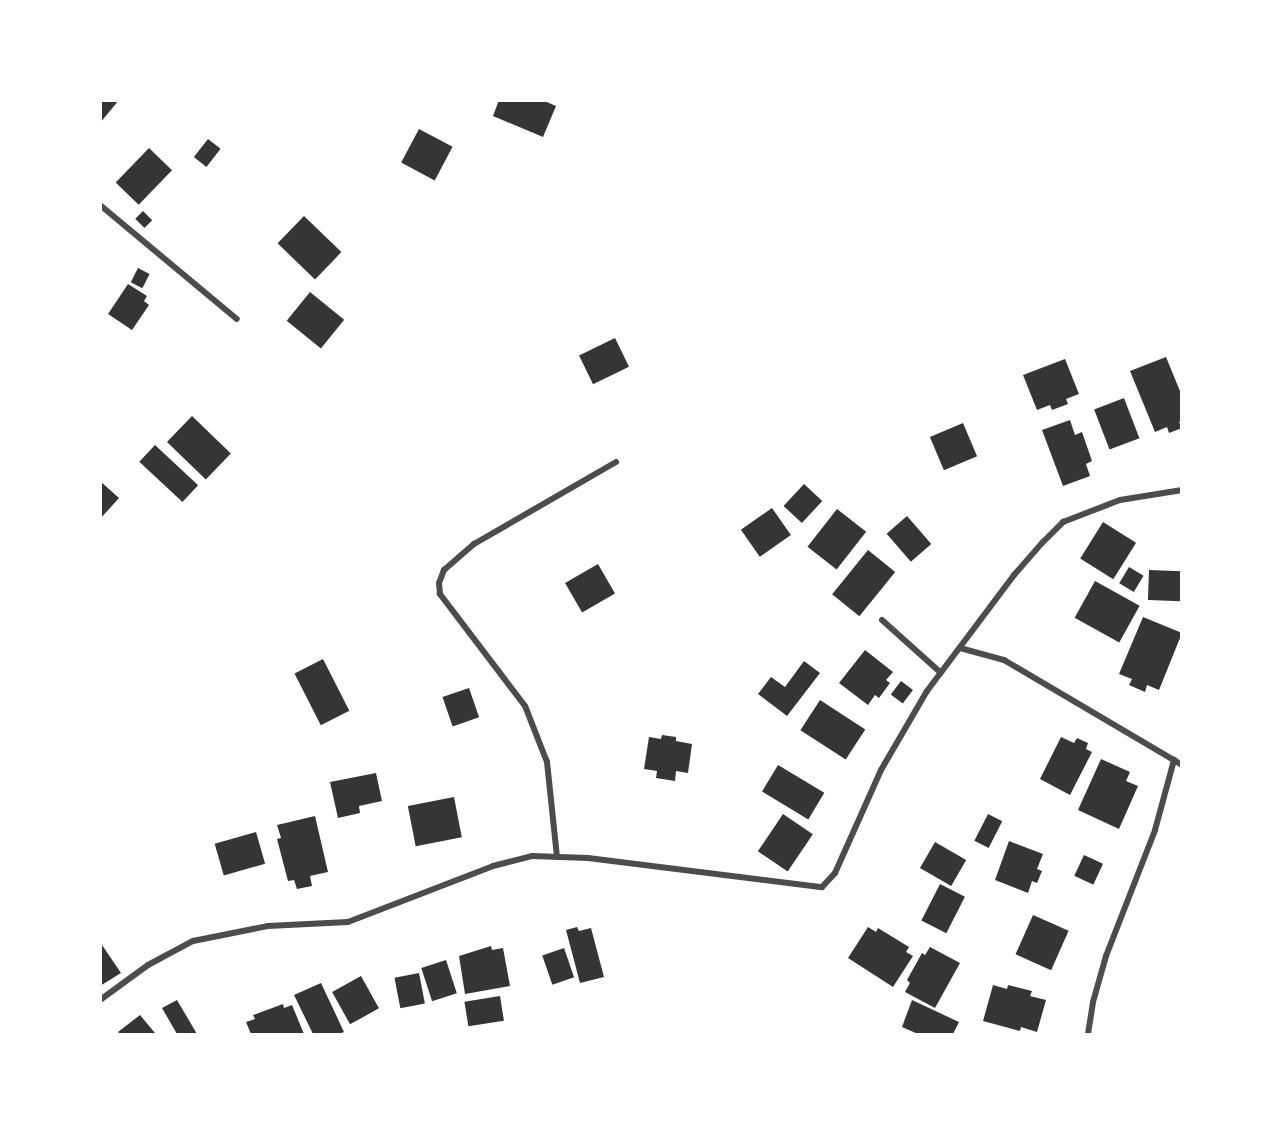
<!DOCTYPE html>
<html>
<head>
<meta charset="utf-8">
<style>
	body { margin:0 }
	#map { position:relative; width:1282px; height:1135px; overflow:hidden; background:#fff; font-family:Rubik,sans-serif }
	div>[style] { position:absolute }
	.building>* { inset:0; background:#353535; transform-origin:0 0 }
	.minor>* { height:6px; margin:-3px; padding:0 3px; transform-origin:3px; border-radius:3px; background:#4c4c4c }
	span { translate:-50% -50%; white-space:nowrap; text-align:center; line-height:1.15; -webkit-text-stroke:6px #fff; paint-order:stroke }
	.frame { position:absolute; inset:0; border:102px solid #fff; pointer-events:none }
</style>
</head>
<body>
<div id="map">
	<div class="building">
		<i style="clip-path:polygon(100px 100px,119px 100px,100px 123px)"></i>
		<i style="clip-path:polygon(499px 100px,542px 100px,556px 106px,543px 137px,493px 116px)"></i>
		<i style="left:419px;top:129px;width:38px;height:38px;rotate:28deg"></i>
		<i style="left:208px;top:139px;width:16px;height:23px;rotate:38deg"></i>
		<i style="left:149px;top:148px;width:32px;height:48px;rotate:44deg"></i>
		<i style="left:143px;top:211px;width:13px;height:11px;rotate:45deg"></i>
		<i style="left:304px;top:216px;width:52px;height:38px;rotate:44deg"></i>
		<i style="left:138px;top:268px;width:13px;height:16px;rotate:27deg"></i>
		<i style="clip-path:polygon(128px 284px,147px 296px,144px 301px,149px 305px,132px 330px,108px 314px)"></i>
		<i style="left:310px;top:292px;width:44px;height:37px;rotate:39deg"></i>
		<i style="left:615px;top:338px;width:32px;height:40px;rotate:64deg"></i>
		<i style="clip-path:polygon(1166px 357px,1182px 396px,1182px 421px,1179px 422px,1182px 428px,1169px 433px,1167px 427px,1155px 432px,1130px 371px)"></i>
		<i style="clip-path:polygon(1065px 359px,1079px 394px,1066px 399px,1068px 404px,1052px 410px,1050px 405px,1037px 410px,1023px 375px)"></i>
		<i style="left:1124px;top:398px;width:43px;height:32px;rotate:69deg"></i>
		<i style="left:192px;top:416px;width:54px;height:36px;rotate:44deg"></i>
		<i style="clip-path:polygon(1070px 420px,1075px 435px,1082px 432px,1092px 461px,1086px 464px,1090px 476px,1063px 486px,1042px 430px)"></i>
		<i style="left:963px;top:423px;width:36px;height:36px;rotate:67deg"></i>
		<i style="left:155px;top:445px;width:59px;height:23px;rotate:43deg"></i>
		<i style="clip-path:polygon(100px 481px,119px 498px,100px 519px)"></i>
		<i style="left:804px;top:484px;width:25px;height:30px;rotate:43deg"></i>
		<i style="left:772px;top:508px;width:33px;height:38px;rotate:55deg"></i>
		<i style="left:837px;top:509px;width:37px;height:48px;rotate:38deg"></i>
		<i style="left:907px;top:516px;width:37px;height:27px;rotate:49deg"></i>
		<i style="left:1103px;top:522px;width:39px;height:43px;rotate:32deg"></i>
		<i style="left:868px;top:550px;width:35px;height:57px;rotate:39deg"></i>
		<i style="left:598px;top:564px;width:34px;height:38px;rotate:60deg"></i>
		<i style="left:1129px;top:567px;width:17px;height:19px;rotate:31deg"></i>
		<i style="left:1149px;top:570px;width:33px;height:30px;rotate:2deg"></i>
		<i style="left:1095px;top:581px;width:51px;height:42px;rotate:29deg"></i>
		<i style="clip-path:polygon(1143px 617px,1182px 633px,1159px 690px,1147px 685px,1145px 692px,1129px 685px,1132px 679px,1119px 674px)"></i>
		<i style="clip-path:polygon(865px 650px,893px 672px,886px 680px,890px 683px,879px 698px,875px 695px,868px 705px,839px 683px)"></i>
		<i style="left:323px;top:659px;width:58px;height:32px;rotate:63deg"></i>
		<i style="clip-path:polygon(804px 661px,820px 673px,787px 716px,758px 694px,771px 677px,785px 687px)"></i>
		<i style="left:901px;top:681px;width:15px;height:17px;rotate:37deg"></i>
		<i style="left:469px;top:688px;width:31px;height:28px;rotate:71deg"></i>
		<i style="left:820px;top:700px;width:54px;height:36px;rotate:33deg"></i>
		<i style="clip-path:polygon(662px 735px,676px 737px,676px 741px,692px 744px,688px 773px,676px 771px,675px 781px,656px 778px,657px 771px,644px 769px,649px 737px,661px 739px)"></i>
		<i style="clip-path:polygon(1061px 737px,1074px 743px,1077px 738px,1088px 743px,1086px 749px,1092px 752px,1070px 795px,1040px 779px)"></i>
		<i style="clip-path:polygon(1101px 759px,1130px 772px,1126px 781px,1138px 786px,1119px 829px,1078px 810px)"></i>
		<i style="left:778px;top:765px;width:54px;height:31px;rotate:31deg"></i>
		<i style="clip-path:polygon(376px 773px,382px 801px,359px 806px,360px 813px,338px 818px,330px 782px)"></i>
		<i style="left:454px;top:797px;width:41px;height:47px;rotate:79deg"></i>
		<i style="left:783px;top:814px;width:36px;height:45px;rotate:34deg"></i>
		<i style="left:988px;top:814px;width:16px;height:30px;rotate:27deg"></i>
		<i style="clip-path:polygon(315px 816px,328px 872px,310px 876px,312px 886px,297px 889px,294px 880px,288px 881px,277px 839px,281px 838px,277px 825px)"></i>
		<i style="left:256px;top:832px;width:33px;height:43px;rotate:74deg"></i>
		<i style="clip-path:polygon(1009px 841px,1043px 854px,1037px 869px,1042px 871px,1037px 883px,1032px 881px,1028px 893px,995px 880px)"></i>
		<i style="left:935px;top:842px;width:36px;height:30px;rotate:30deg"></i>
		<i style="left:1084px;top:855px;width:21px;height:23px;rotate:25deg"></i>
		<i style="left:940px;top:884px;width:28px;height:41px;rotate:27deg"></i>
		<i style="left:1033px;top:915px;width:39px;height:43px;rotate:24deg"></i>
		<i style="clip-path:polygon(577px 927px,579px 931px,591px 928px,604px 977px,580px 983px,566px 930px)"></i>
		<i style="clip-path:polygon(868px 927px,876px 932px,878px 928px,909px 947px,906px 952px,913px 956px,893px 987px,848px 958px)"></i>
		<i style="clip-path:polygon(100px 942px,121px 973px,100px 986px)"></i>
		<i style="clip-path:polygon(491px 946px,492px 950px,503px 948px,510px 986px,465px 994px,459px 956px)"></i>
		<i style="clip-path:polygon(930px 947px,960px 963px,935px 1008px,905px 992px,910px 983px,907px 980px,922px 953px,925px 955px)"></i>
		<i style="left:564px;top:948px;width:31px;height:23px;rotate:71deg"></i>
		<i style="left:446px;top:960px;width:35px;height:26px;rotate:72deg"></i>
		<i style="left:419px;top:973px;width:31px;height:25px;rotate:79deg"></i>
		<i style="left:361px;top:976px;width:37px;height:33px;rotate:61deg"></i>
		<i style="clip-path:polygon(321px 983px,344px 1032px,339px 1034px,313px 1034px,294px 995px)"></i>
		<i style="clip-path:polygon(993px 985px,1007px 989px,1008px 985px,1032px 991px,1030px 996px,1046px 1000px,1037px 1032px,1021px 1027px,1020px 1031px,983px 1021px)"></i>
		<i style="left:500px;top:996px;width:25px;height:36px;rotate:81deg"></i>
		<i style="clip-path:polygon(177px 1000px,197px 1034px,177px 1034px,162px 1008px)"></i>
		<i style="clip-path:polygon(912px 1000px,959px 1022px,953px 1034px,918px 1034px,902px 1027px)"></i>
		<i style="clip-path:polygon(283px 1004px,284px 1008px,292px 1005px,304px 1034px,251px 1034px,246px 1022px,255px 1019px,253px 1015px)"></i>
		<i style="clip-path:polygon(140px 1015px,155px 1033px,120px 1034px,118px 1032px)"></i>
	</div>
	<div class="minor">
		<i style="left:100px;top:205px;width:178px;rotate:39.8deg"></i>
		<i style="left:882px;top:620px;width:79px;rotate:41.9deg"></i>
		<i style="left:960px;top:648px;width:46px;rotate:15.3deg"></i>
		<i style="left:1004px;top:660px;width:207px;rotate:30.5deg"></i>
		<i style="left:557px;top:857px;width:96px;rotate:-96deg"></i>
		<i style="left:547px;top:762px;width:60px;rotate:-111.4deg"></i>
		<i style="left:525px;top:706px;width:141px;rotate:-127.2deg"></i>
		<i style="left:440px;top:594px;width:11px;rotate:-95deg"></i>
		<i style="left:439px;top:583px;width:14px;rotate:-69deg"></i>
		<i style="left:444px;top:570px;width:40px;rotate:-41deg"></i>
		<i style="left:474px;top:544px;width:164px;rotate:-30deg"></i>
		<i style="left:100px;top:1000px;width:59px;rotate:-36.1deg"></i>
		<i style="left:148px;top:965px;width:51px;rotate:-28.1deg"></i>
		<i style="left:193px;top:941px;width:76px;rotate:-11.3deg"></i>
		<i style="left:268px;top:926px;width:80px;rotate:-2.9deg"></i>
		<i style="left:348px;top:922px;width:155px;rotate:-21.1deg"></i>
		<i style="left:493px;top:866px;width:40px;rotate:-14.4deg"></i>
		<i style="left:532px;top:856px;width:56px;rotate:2deg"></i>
		<i style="left:588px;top:858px;width:236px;rotate:7.1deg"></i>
		<i style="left:822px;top:887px;width:19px;rotate:-47deg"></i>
		<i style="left:835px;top:873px;width:113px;rotate:-65.9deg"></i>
		<i style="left:881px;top:770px;width:91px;rotate:-59.8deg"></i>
		<i style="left:927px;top:691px;width:145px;rotate:-53.1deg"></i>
		<i style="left:1014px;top:575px;width:43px;rotate:-48.8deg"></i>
		<i style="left:1042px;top:543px;width:30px;rotate:-45deg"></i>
		<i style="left:1063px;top:522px;width:61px;rotate:-21.1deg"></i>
		<i style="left:1120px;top:500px;width:63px;rotate:-9.2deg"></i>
		<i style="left:1088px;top:1034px;width:32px;rotate:-81deg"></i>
		<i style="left:1093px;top:1002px;width:48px;rotate:-74.2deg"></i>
		<i style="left:1106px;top:956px;width:135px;rotate:-68.7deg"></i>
		<i style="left:1155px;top:830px;width:73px;rotate:-74.8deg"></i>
	</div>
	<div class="frame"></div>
</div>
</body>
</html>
